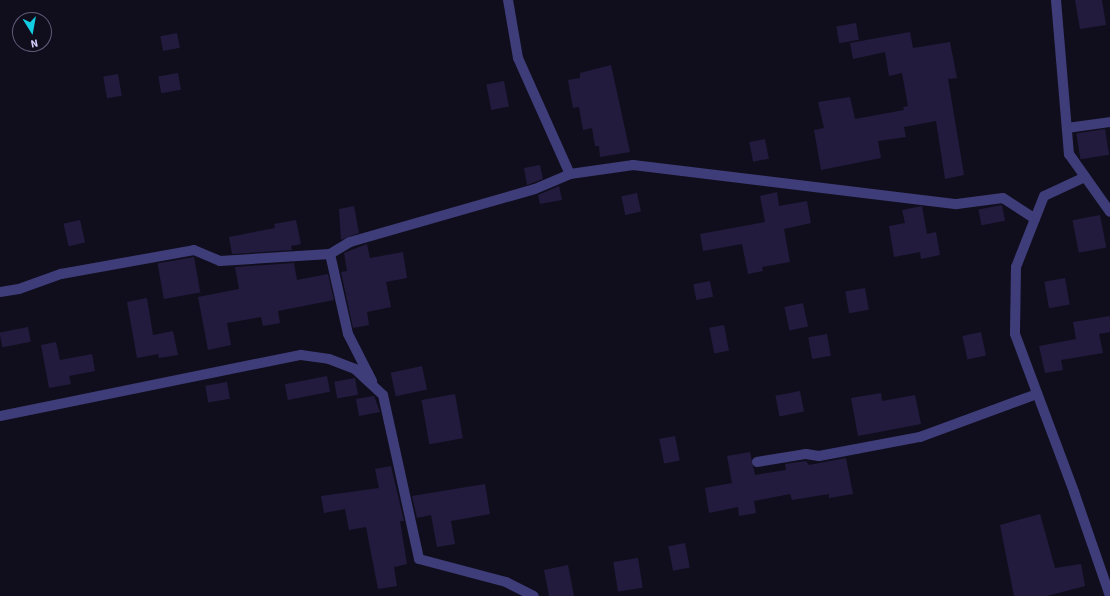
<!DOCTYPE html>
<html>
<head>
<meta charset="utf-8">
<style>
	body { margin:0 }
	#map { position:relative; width:1110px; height:596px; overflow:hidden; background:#100e1d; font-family:"Source Sans 3",sans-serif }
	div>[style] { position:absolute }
	.building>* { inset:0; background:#221b3d; transform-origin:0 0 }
	.street>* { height:10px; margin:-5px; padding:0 5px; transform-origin:5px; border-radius:5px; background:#3f3d79 }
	span { translate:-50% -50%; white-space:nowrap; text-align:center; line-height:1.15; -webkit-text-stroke:3px #100e1d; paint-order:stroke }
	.north { position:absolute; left:12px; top:12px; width:40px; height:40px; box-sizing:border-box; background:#100e1d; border:1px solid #5e5b76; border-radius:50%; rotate:169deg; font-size:11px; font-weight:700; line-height:16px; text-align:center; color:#d3cefb }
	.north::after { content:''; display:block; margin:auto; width:14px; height:18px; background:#13cee2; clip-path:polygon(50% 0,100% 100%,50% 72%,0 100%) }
</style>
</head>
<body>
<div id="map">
	<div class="building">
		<i style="clip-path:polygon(1075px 0,1102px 0,1106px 25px,1080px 29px)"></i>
		<i style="left:856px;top:23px;width:17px;height:20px;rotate:80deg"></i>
		<i style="clip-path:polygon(910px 32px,913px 48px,950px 42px,957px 78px,948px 79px,964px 175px,945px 179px,936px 121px,904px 127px,906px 137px,878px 141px,881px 158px,821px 170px,814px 130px,824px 128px,818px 102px,850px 97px,855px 119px,904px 110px,903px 107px,908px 106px,902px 73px,889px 76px,885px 52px,853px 59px,850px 43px)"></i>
		<i style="left:177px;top:33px;width:15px;height:17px;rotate:79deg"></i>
		<i style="clip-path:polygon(611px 65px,630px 152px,600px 157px,599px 146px,595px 146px,592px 128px,583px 130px,579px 107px,573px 108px,568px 80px,580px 78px,580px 73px)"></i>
		<i style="left:178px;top:73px;width:17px;height:20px;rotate:80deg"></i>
		<i style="left:118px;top:74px;width:22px;height:15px;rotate:80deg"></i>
		<i style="left:504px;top:81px;width:26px;height:18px;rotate:79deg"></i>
		<i style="left:1105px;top:129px;width:26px;height:29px;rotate:81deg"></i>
		<i style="left:765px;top:139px;width:20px;height:16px;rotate:79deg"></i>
		<i style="clip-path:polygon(540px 165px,543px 179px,527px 185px,524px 168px)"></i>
		<i style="clip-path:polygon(559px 186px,562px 200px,540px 204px,538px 195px)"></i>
		<i style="clip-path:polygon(777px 192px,779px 206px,807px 201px,811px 223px,784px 229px,790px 262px,762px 267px,763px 271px,748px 274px,742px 244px,703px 251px,700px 234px,765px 222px,760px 196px)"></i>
		<i style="left:637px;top:193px;width:19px;height:16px;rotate:78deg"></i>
		<i style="left:1002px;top:205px;width:16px;height:24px;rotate:79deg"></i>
		<i style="clip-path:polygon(354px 206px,359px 233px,341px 240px,339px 209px)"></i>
		<i style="clip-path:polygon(922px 206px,927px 234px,936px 232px,940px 255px,921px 259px,920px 252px,894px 257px,889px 226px,905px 223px,902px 210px)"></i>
		<i style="left:1100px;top:215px;width:33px;height:28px;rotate:79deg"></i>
		<i style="left:80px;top:220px;width:23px;height:17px;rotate:77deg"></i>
		<i style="clip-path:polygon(296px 220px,301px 244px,291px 246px,292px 250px,232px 254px,229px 237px,275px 228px,274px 224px)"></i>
		<i style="clip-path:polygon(367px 244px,370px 258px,403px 252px,407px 278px,386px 282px,391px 307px,367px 312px,369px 325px,353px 328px,341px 272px,347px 271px,344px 253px)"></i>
		<i style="left:194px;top:257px;width:36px;height:37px;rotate:80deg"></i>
		<i style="clip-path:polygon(294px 263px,297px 280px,328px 274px,334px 300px,278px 311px,280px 323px,263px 326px,261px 317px,227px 323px,231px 345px,208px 350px,198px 297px,239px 289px,235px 267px)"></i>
		<i style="left:1065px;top:278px;width:27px;height:21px;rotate:80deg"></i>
		<i style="left:710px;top:281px;width:16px;height:17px;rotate:79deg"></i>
		<i style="left:865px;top:288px;width:22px;height:20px;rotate:80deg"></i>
		<i style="clip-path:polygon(147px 298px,153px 335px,173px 331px,178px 355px,159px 358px,158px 354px,137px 358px,127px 302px)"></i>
		<i style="left:803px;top:303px;width:24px;height:19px;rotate:78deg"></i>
		<i style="clip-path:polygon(1110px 316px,1110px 332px,1099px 334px,1103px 353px,1061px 360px,1063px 370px,1045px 373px,1039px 346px,1076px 339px,1073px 322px)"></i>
		<i style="left:724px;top:325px;width:26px;height:15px;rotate:79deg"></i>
		<i style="left:28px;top:327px;width:15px;height:29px;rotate:79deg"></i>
		<i style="left:981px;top:332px;width:24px;height:19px;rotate:78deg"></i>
		<i style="left:827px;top:334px;width:22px;height:19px;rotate:80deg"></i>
		<i style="clip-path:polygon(56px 342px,60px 360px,92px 354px,95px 371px,69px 376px,71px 384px,49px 388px,41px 345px)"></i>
		<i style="left:422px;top:366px;width:24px;height:32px;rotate:78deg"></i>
		<i style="left:327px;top:376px;width:16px;height:43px;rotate:79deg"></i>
		<i style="left:355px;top:378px;width:17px;height:21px;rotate:80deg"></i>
		<i style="left:227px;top:382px;width:17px;height:22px;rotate:80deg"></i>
		<i style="left:800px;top:391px;width:21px;height:25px;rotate:79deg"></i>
		<i style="clip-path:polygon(881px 393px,882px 401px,915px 395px,921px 424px,858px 436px,851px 398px)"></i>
		<i style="left:455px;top:394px;width:45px;height:34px;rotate:80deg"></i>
		<i style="clip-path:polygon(374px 396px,380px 412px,359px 416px,356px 399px)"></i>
		<i style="left:675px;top:436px;width:25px;height:16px;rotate:79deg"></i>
		<i style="clip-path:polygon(750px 452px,755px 475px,786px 470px,785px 464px,806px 461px,809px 465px,846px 458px,853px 494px,829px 498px,829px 494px,792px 500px,790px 494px,754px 501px,756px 513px,739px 516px,738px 507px,709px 513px,705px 488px,732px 483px,727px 456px)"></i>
		<i style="clip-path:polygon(391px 466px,404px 521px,400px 521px,407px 564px,394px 567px,397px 586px,378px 589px,366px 527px,349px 530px,345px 509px,324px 513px,321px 496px,379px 488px,375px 469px)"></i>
		<i style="clip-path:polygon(485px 484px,490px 514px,451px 521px,455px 544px,437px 547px,431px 515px,417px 518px,412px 496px)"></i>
		<i style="clip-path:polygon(1040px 514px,1055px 568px,1081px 564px,1085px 586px,1047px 596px,1014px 596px,1000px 525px)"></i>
		<i style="left:685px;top:543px;width:25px;height:17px;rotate:79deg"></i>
		<i style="left:638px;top:558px;width:30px;height:25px;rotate:81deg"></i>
		<i style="clip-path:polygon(568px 565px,574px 596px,549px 596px,544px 570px)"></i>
	</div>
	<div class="street">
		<i style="left:508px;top:0;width:59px;rotate:80.2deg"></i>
		<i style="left:518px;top:58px;width:127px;rotate:65.9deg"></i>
		<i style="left:1056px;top:0;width:155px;rotate:85.2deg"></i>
		<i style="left:1069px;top:154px;width:71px;rotate:54.7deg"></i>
		<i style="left:1067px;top:128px;width:43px;rotate:-7.9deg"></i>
		<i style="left:1085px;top:177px;width:45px;rotate:155.1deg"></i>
		<i style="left:1044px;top:196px;width:76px;rotate:111.5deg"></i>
		<i style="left:1016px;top:267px;width:67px;rotate:90.9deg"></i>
		<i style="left:1015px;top:334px;width:169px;rotate:69.5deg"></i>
		<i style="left:1074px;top:492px;width:110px;rotate:70.9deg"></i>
		<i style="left:330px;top:254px;width:82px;rotate:77.3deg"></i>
		<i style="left:348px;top:334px;width:53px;rotate:62.9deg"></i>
		<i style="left:0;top:292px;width:19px;rotate:-9deg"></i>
		<i style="left:19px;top:289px;width:45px;rotate:-19.7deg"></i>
		<i style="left:61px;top:274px;width:135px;rotate:-10.2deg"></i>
		<i style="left:194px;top:250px;width:28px;rotate:23deg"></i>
		<i style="left:220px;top:261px;width:110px;rotate:-3.6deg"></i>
		<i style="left:330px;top:254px;width:23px;rotate:-31deg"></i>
		<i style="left:350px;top:242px;width:192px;rotate:-16deg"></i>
		<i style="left:535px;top:189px;width:38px;rotate:-23deg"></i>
		<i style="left:570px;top:174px;width:64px;rotate:-8.1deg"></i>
		<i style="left:633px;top:165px;width:326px;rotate:6.9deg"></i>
		<i style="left:957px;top:204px;width:46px;rotate:-7.4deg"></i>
		<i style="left:1003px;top:198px;width:38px;rotate:33deg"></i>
		<i style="left:0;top:416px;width:307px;rotate:-11.5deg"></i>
		<i style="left:301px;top:355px;width:28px;rotate:8deg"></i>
		<i style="left:329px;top:359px;width:28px;rotate:21deg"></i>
		<i style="left:355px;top:369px;width:38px;rotate:43deg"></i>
		<i style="left:383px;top:395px;width:168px;rotate:77.6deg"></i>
		<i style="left:419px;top:559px;width:90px;rotate:14.8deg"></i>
		<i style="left:506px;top:582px;width:31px;rotate:27deg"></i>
		<i style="left:757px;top:462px;width:50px;rotate:-9.3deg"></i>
		<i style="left:806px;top:454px;width:13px;rotate:9deg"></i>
		<i style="left:819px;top:456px;width:103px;rotate:-10.7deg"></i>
		<i style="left:920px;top:437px;width:125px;rotate:-20.2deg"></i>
	</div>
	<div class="north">N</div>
</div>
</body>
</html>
